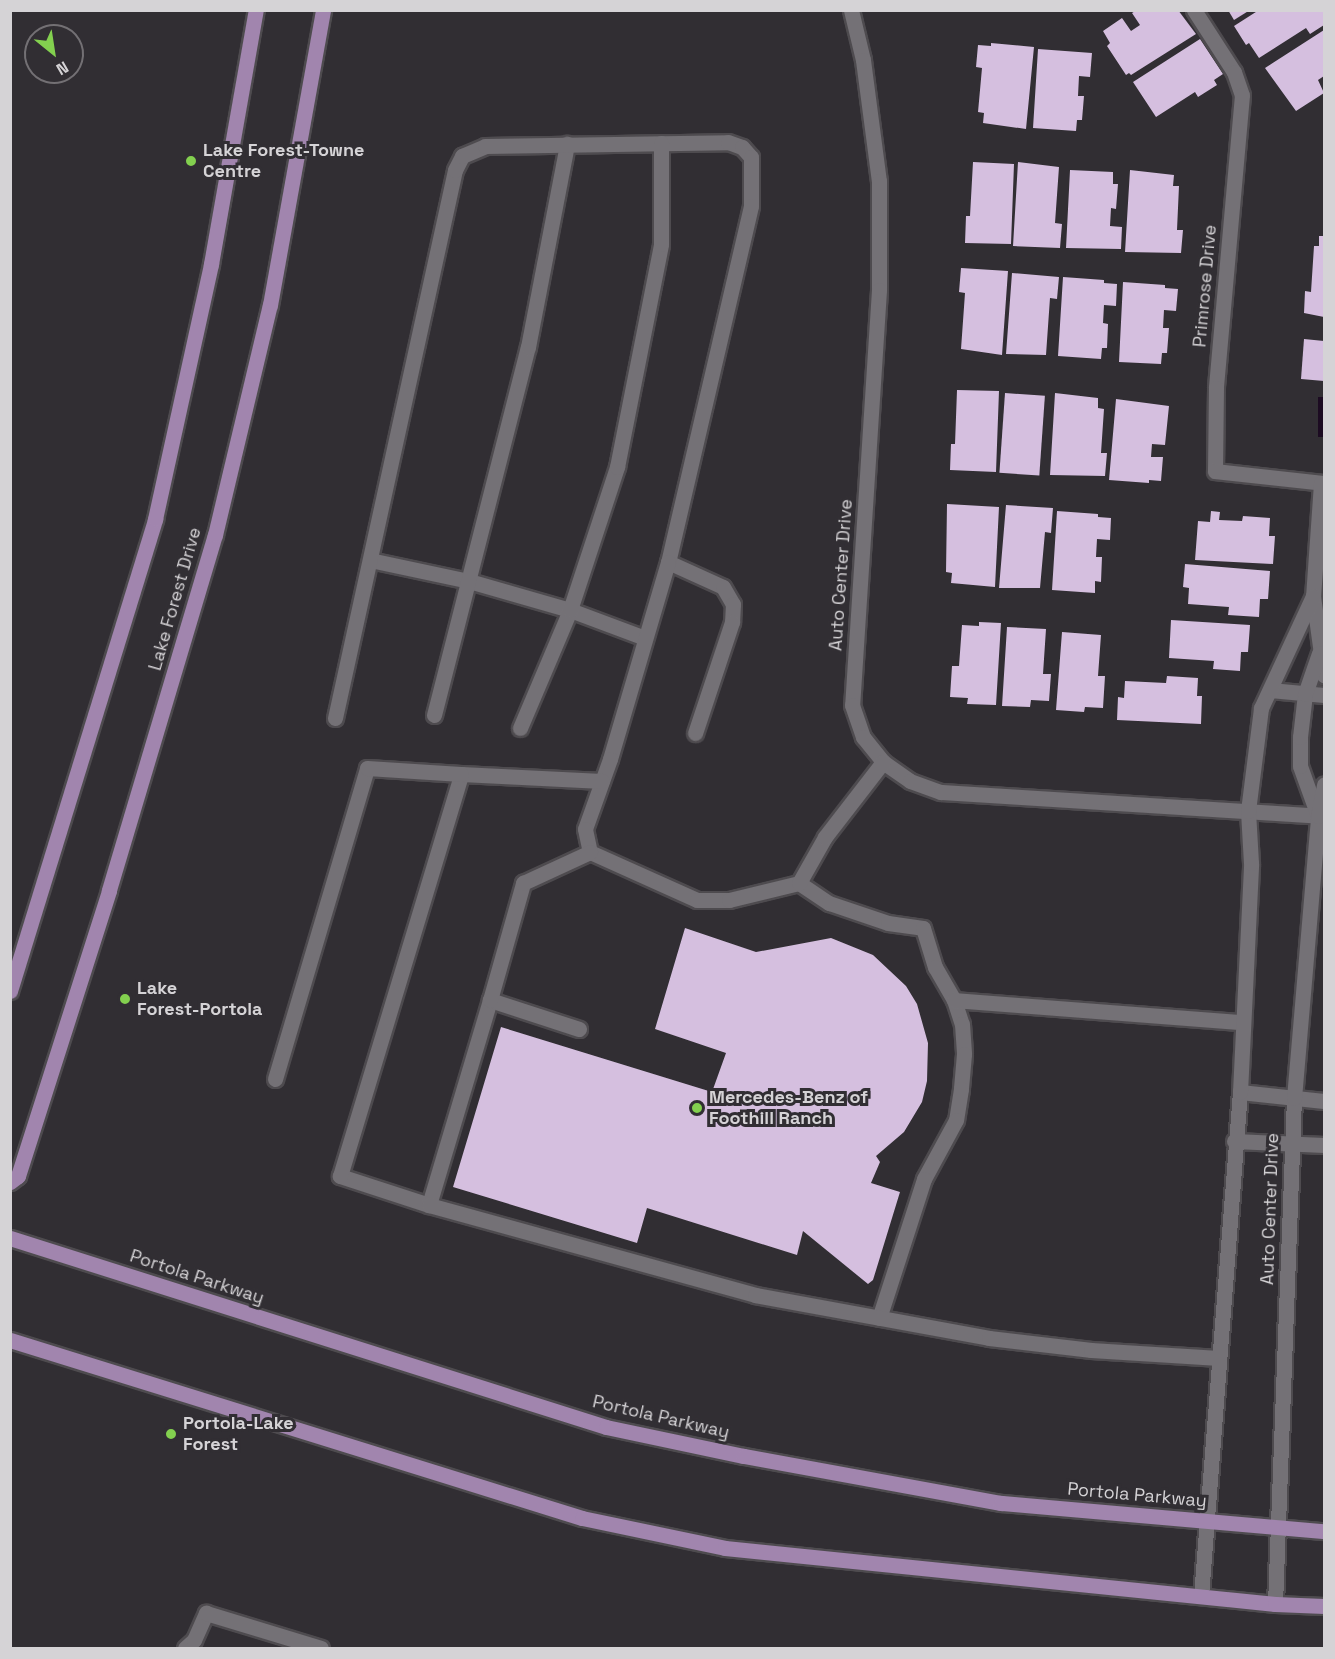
<!DOCTYPE html>
<html>
<head>
<meta charset="utf-8">
<style>
	body { margin:0 }
	#map { position:relative; width:1335px; height:1659px; overflow:hidden; background:#312e33; font-family:"Space Grotesk",sans-serif }
	div>[style] { position:absolute }
	.water>* { inset:0; background:#1c0b22; transform-origin:0 0 }
	.building>* { inset:0; background:#d5bfdf; transform-origin:0 0 }
	.roads { filter:drop-shadow(2px 0 #4e4b4f) drop-shadow(-2px 0 #4e4b4f) drop-shadow(0 2px #4e4b4f) drop-shadow(0 -2px #4e4b4f) }
	.minor>* { height:15px; margin:-7.5px; padding:0 7.5px; transform-origin:7.5px; border-radius:7.5px; background:#747176 }
	.major>* { height:15px; margin:-7.5px; padding:0 7.5px; transform-origin:7.5px; border-radius:7.5px; background:#a185ae }
	.dots>* { width:16px; height:16px; translate:-50% -50%; box-sizing:border-box; border:3px solid #312e33; border-radius:50% }
	span { translate:-50% -50%; white-space:nowrap; text-align:center; line-height:1.15; -webkit-text-stroke:6px #312e33; paint-order:stroke }
	.poi-label { font-size:18px; color:#d5d3d6; font-weight:700 }
	.left { translate:0 -50%; text-align:left }
	.street-label { font-size:18px; color:#d5d3d6 }
	.frame { position:absolute; inset:0; border:12px solid #d5d3d6; pointer-events:none }
	.north { position:absolute; left:24px; top:24px; width:60px; height:60px; box-sizing:border-box; background:#312e33; border:2px solid #737074; border-radius:50%; rotate:150deg; font-size:16px; font-weight:700; line-height:24px; text-align:center; color:#d5d3d6 }
	.north::after { content:''; display:block; margin:auto; width:21px; height:27px; background:#83d04f; clip-path:polygon(50% 0,100% 100%,50% 72%,0 100%) }
</style>
</head>
<body>
<div id="map">
	<div class="water">
		<i style="left:1318px;top:397px;width:6px;height:40px"></i>
	</div>
	<div class="building">
		<i style="clip-path:polygon(1137px 10px,1178px 10px,1196px 34px,1131px 75px,1129px 73px,1126px 75px,1107px 46px,1110px 43px,1103px 31px,1122px 18px,1131px 31px,1140px 25px,1132px 13px)"></i>
		<i style="clip-path:polygon(1228px 10px,1250px 10px,1234px 20px)"></i>
		<i style="clip-path:polygon(1259px 10px,1324px 10px,1324px 25px,1310px 34px,1306px 28px,1259px 58px,1249px 43px,1246px 45px,1234px 26px)"></i>
		<i style="clip-path:polygon(1324px 30px,1324px 76px,1318px 80px,1324px 93px,1296px 111px,1265px 68px)"></i>
		<i style="clip-path:polygon(1200px 39px,1223px 74px,1214px 80px,1217px 85px,1198px 97px,1195px 92px,1156px 117px,1133px 82px)"></i>
		<i style="clip-path:polygon(991px 43px,1034px 47px,1026px 129px,983px 123px,984px 113px,978px 112px,982px 68px,976px 67px,978px 45px,991px 46px)"></i>
		<i style="clip-path:polygon(1038px 49px,1092px 53px,1090px 77px,1079px 76px,1078px 96px,1084px 96px,1082px 120px,1077px 120px,1076px 131px,1033px 128px)"></i>
		<i style="clip-path:polygon(973px 162px,1014px 164px,1011px 244px,965px 243px,966px 216px,970px 216px)"></i>
		<i style="clip-path:polygon(1018px 162px,1059px 167px,1055px 223px,1062px 224px,1060px 248px,1013px 246px)"></i>
		<i style="clip-path:polygon(1070px 170px,1113px 172px,1113px 184px,1118px 184px,1116px 209px,1111px 208px,1110px 226px,1122px 227px,1121px 249px,1066px 248px)"></i>
		<i style="clip-path:polygon(1130px 170px,1174px 175px,1173px 186px,1179px 186px,1177px 230px,1183px 230px,1181px 253px,1125px 252px)"></i>
		<i style="clip-path:polygon(1319px 236px,1324px 236px,1324px 317px,1304px 313px,1305px 291px,1311px 292px,1314px 246px,1319px 246px)"></i>
		<i style="clip-path:polygon(961px 268px,1008px 271px,1002px 355px,961px 349px,965px 293px,959px 292px)"></i>
		<i style="clip-path:polygon(1012px 273px,1059px 277px,1057px 299px,1050px 298px,1046px 355px,1006px 354px)"></i>
		<i style="clip-path:polygon(1063px 277px,1104px 280px,1104px 283px,1117px 284px,1116px 306px,1104px 305px,1103px 323px,1108px 324px,1107px 348px,1102px 348px,1101px 359px,1058px 356px)"></i>
		<i style="clip-path:polygon(1123px 282px,1165px 285px,1165px 288px,1178px 289px,1176px 311px,1164px 310px,1163px 328px,1169px 328px,1167px 353px,1162px 353px,1161px 364px,1119px 362px)"></i>
		<i style="clip-path:polygon(1304px 339px,1324px 341px,1324px 381px,1301px 379px)"></i>
		<i style="clip-path:polygon(957px 390px,999px 391px,996px 472px,950px 470px,951px 444px,955px 444px)"></i>
		<i style="left:1005px;top:393px;width:40px;height:80px;rotate:4deg"></i>
		<i style="clip-path:polygon(1055px 393px,1098px 398px,1098px 408px,1104px 409px,1101px 453px,1107px 453px,1105px 476px,1050px 475px)"></i>
		<i style="clip-path:polygon(1116px 399px,1169px 406px,1165px 445px,1152px 444px,1151px 457px,1163px 457px,1161px 481px,1149px 480px,1149px 483px,1109px 480px)"></i>
		<i style="clip-path:polygon(947px 504px,999px 507px,995px 587px,951px 583px,952px 573px,946px 572px)"></i>
		<i style="clip-path:polygon(1006px 505px,1053px 508px,1051px 533px,1045px 532px,1040px 588px,999px 588px)"></i>
		<i style="clip-path:polygon(1057px 511px,1098px 514px,1098px 517px,1111px 518px,1110px 540px,1097px 539px,1096px 557px,1102px 557px,1101px 582px,1095px 581px,1095px 593px,1052px 590px)"></i>
		<i style="clip-path:polygon(1211px 511px,1220px 512px,1219px 520px,1242px 521px,1243px 516px,1270px 518px,1269px 536px,1275px 536px,1273px 564px,1195px 560px,1198px 521px,1210px 522px)"></i>
		<i style="clip-path:polygon(1185px 564px,1270px 571px,1268px 599px,1260px 599px,1259px 617px,1228px 615px,1229px 607px,1188px 604px,1189px 588px,1183px 587px)"></i>
		<i style="clip-path:polygon(1171px 620px,1250px 625px,1248px 652px,1241px 652px,1240px 671px,1213px 669px,1214px 661px,1169px 658px)"></i>
		<i style="clip-path:polygon(979px 622px,1001px 623px,996px 705px,967px 704px,968px 698px,950px 697px,952px 666px,959px 666px,962px 625px,979px 626px)"></i>
		<i style="clip-path:polygon(1007px 627px,1046px 629px,1043px 674px,1051px 674px,1049px 701px,1031px 700px,1030px 707px,1002px 706px)"></i>
		<i style="clip-path:polygon(1062px 632px,1101px 635px,1098px 676px,1105px 676px,1103px 708px,1085px 707px,1084px 712px,1056px 710px)"></i>
		<i style="clip-path:polygon(1167px 676px,1198px 678px,1197px 696px,1202px 696px,1201px 724px,1117px 720px,1118px 697px,1124px 698px,1125px 681px,1166px 683px)"></i>
		<i style="clip-path:polygon(685px 928px,756px 952px,831px 938px,873px 955px,906px 986px,917px 1004px,928px 1043px,927px 1081px,922px 1102px,904px 1132px,876px 1156px,880px 1162px,871px 1183px,900px 1192px,873px 1280px,868px 1284px,803px 1231px,797px 1255px,647px 1208px,637px 1243px,453px 1187px,501px 1027px,712px 1092px,726px 1053px,655px 1029px)"></i>
	</div>
	<div class="roads">
		<div class="minor">
			<i style="left:851px;top:10px;width:51px;rotate:76.5deg"></i>
			<i style="left:863px;top:60px;width:122px;rotate:82.5deg"></i>
			<i style="left:879px;top:181px;width:109px;rotate:90deg"></i>
			<i style="left:879px;top:290px;width:416px;rotate:93.7deg"></i>
			<i style="left:852px;top:705px;width:34px;rotate:71deg"></i>
			<i style="left:863px;top:737px;width:32px;rotate:51deg"></i>
			<i style="left:883px;top:762px;width:33px;rotate:35deg"></i>
			<i style="left:910px;top:781px;width:33px;rotate:20deg"></i>
			<i style="left:941px;top:792px;width:384px;rotate:3.6deg"></i>
			<i style="left:1194px;top:10px;width:74px;rotate:57.2deg"></i>
			<i style="left:1234px;top:72px;width:24px;rotate:71deg"></i>
			<i style="left:1242px;top:95px;width:294px;rotate:95.1deg"></i>
			<i style="left:1216px;top:388px;width:83px;rotate:90.7deg"></i>
			<i style="left:1215px;top:471px;width:110px;rotate:6.3deg"></i>
			<i style="left:1321px;top:483px;width:113px;rotate:94deg"></i>
			<i style="left:1313px;top:596px;width:80px;rotate:82.1deg"></i>
			<i style="left:370px;top:560px;width:101px;rotate:12deg"></i>
			<i style="left:469px;top:581px;width:105px;rotate:16deg"></i>
			<i style="left:570px;top:610px;width:80px;rotate:20.5deg"></i>
			<i style="left:668px;top:562px;width:60px;rotate:24.4deg"></i>
			<i style="left:723px;top:587px;width:20px;rotate:60deg"></i>
			<i style="left:733px;top:604px;width:18px;rotate:93deg"></i>
			<i style="left:732px;top:622px;width:117px;rotate:108.4deg"></i>
			<i style="left:1270px;top:690px;width:54px;rotate:5.3deg"></i>
			<i style="left:434px;top:715px;width:380px;rotate:-75.7deg"></i>
			<i style="left:528px;top:347px;width:207px;rotate:-79.1deg"></i>
			<i style="left:335px;top:718px;width:561px;rotate:-77.65deg"></i>
			<i style="left:455px;top:170px;width:16px;rotate:-63deg"></i>
			<i style="left:462px;top:156px;width:25px;rotate:-23deg"></i>
			<i style="left:485px;top:146px;width:243px;rotate:-0.9deg"></i>
			<i style="left:728px;top:142px;width:15px;rotate:20deg"></i>
			<i style="left:742px;top:147px;width:13px;rotate:48deg"></i>
			<i style="left:751px;top:157px;width:49px;rotate:90deg"></i>
			<i style="left:751px;top:206px;width:366px;rotate:103.1deg"></i>
			<i style="left:668px;top:562px;width:205px;rotate:106.4deg"></i>
			<i style="left:610px;top:759px;width:74px;rotate:109.7deg"></i>
			<i style="left:585px;top:829px;width:24px;rotate:78deg"></i>
			<i style="left:590px;top:852px;width:117px;rotate:24.2deg"></i>
			<i style="left:697px;top:900px;width:32px"></i>
			<i style="left:729px;top:900px;width:72px;rotate:-13.7deg"></i>
			<i style="left:799px;top:883px;width:36px;rotate:34deg"></i>
			<i style="left:829px;top:903px;width:62px;rotate:18.7deg"></i>
			<i style="left:888px;top:923px;width:35px;rotate:8deg"></i>
			<i style="left:923px;top:928px;width:41px;rotate:72.9deg"></i>
			<i style="left:935px;top:967px;width:38px;rotate:60deg"></i>
			<i style="left:954px;top:1000px;width:25px;rotate:72deg"></i>
			<i style="left:962px;top:1024px;width:30px;rotate:86deg"></i>
			<i style="left:964px;top:1054px;width:35px;rotate:95deg"></i>
			<i style="left:961px;top:1089px;width:31px;rotate:99deg"></i>
			<i style="left:956px;top:1120px;width:67px;rotate:118.5deg"></i>
			<i style="left:924px;top:1179px;width:146px;rotate:107.9deg"></i>
			<i style="left:520px;top:728px;width:128px;rotate:-67deg"></i>
			<i style="left:570px;top:610px;width:151px;rotate:-71.8deg"></i>
			<i style="left:617px;top:467px;width:227px;rotate:-78.8deg"></i>
			<i style="left:661px;top:244px;width:101px;rotate:-90deg"></i>
			<i style="left:1318px;top:816px;width:53px;rotate:-109.8deg"></i>
			<i style="left:1300px;top:766px;width:29px;rotate:-90deg"></i>
			<i style="left:1300px;top:737px;width:43px;rotate:-83.4deg"></i>
			<i style="left:1305px;top:694px;width:43px;rotate:-71.1deg"></i>
			<i style="left:799px;top:883px;width:53px;rotate:-60.5deg"></i>
			<i style="left:825px;top:837px;width:95px;rotate:-52.3deg"></i>
			<i style="left:490px;top:1000px;width:214px;rotate:106.6deg"></i>
			<i style="left:429px;top:1205px;width:94px;rotate:-162deg"></i>
			<i style="left:340px;top:1176px;width:420px;rotate:-73.2deg"></i>
			<i style="left:461px;top:774px;width:141px;rotate:2.8deg"></i>
			<i style="left:954px;top:1000px;width:288px;rotate:4.4deg"></i>
			<i style="left:579px;top:1029px;width:94px;rotate:-162deg"></i>
			<i style="left:490px;top:1000px;width:122px;rotate:-74.2deg"></i>
			<i style="left:523px;top:883px;width:74px;rotate:-24.8deg"></i>
			<i style="left:275px;top:1079px;width:324px;rotate:-73.5deg"></i>
			<i style="left:367px;top:768px;width:94px;rotate:3.7deg"></i>
			<i style="left:1240px;top:1092px;width:84px;rotate:6.1deg"></i>
			<i style="left:1234px;top:1141px;width:90px;rotate:2.5deg"></i>
			<i style="left:429px;top:1205px;width:338px;rotate:15.4deg"></i>
			<i style="left:755px;top:1295px;width:238px;rotate:10.4deg"></i>
			<i style="left:989px;top:1338px;width:103px;rotate:6.7deg"></i>
			<i style="left:1091px;top:1350px;width:128px;rotate:3.6deg"></i>
			<i style="left:1201px;top:1596px;width:506px;rotate:-85.58deg"></i>
			<i style="left:1240px;top:1092px;width:229px;rotate:-87.2deg"></i>
			<i style="left:1251px;top:863px;width:52px;rotate:-93.3deg"></i>
			<i style="left:1248px;top:811px;width:104px;rotate:-82.8deg"></i>
			<i style="left:1261px;top:708px;width:123px;rotate:-65.1deg"></i>
			<i style="left:1275px;top:1604px;width:506px;rotate:-87.85deg"></i>
			<i style="left:1294px;top:1098px;width:283px;rotate:-85.1deg"></i>
			<i style="left:1318px;top:816px;width:32px;rotate:-79deg"></i>
			<i style="left:185px;top:1648px;width:12px;rotate:-42deg"></i>
			<i style="left:194px;top:1640px;width:30px;rotate:-66deg"></i>
			<i style="left:206px;top:1613px;width:120px;rotate:16.9deg"></i>
		</div>
		<div class="major">
			<i style="left:10px;top:991px;width:494px;rotate:-72.9deg"></i>
			<i style="left:155px;top:519px;width:261px;rotate:-77.6deg"></i>
			<i style="left:211px;top:264px;width:258px;rotate:-80deg"></i>
			<i style="left:10px;top:1182px;width:10px;rotate:-37deg"></i>
			<i style="left:18px;top:1176px;width:300px;rotate:-72.3deg"></i>
			<i style="left:109px;top:890px;width:370px;rotate:-73.4deg"></i>
			<i style="left:215px;top:535px;width:236px;rotate:-76.6deg"></i>
			<i style="left:270px;top:305px;width:300px;rotate:-79.8deg"></i>
			<i style="left:10px;top:1238px;width:625px;rotate:17.59deg"></i>
			<i style="left:606px;top:1427px;width:141px;rotate:11.9deg"></i>
			<i style="left:744px;top:1456px;width:261px;rotate:10.4deg"></i>
			<i style="left:1001px;top:1503px;width:324px;rotate:5deg"></i>
			<i style="left:10px;top:1340px;width:599px;rotate:17.29deg"></i>
			<i style="left:582px;top:1518px;width:146px;rotate:11.8deg"></i>
			<i style="left:725px;top:1548px;width:553px;rotate:5.81deg"></i>
			<i style="left:1275px;top:1604px;width:49px;rotate:2.3deg"></i>
		</div>
	</div>
	<div class="dots">
		<i style="left:191px;top:161px;background:#83d04f"></i>
		<i style="left:125px;top:999px;background:#83d04f"></i>
		<i style="left:697px;top:1108px;background:#83d04f"></i>
		<i style="left:171px;top:1434px;background:#83d04f"></i>
	</div>
	<div class="poi-label">
		<span class="left" style="left:203px;top:161px">Lake Forest-Towne<br>Centre</span>
		<span class="left" style="left:137px;top:999px">Lake<br>Forest-Portola</span>
		<span class="left" style="left:709px;top:1108px">Mercedes-Benz of<br>Foothill Ranch</span>
		<span class="left" style="left:183px;top:1434px">Portola-Lake<br>Forest</span>
	</div>
	<div class="street-label">
		<span style="left:1205px;top:286px;rotate:-85deg">Primrose Drive</span>
		<span style="left:841px;top:575px;rotate:-86deg">Auto Center Drive</span>
		<span style="left:175px;top:599px;rotate:-74deg">Lake Forest Drive</span>
		<span style="left:1270px;top:1209px;rotate:-88deg">Auto Center Drive</span>
		<span style="left:197px;top:1277px;rotate:18deg">Portola Parkway</span>
		<span style="left:661px;top:1417px;rotate:13deg">Portola Parkway</span>
		<span style="left:1137px;top:1495px;rotate:5deg">Portola Parkway</span>
	</div>
	<div class="frame"></div>
	<div class="north">N</div>
</div>
</body>
</html>
